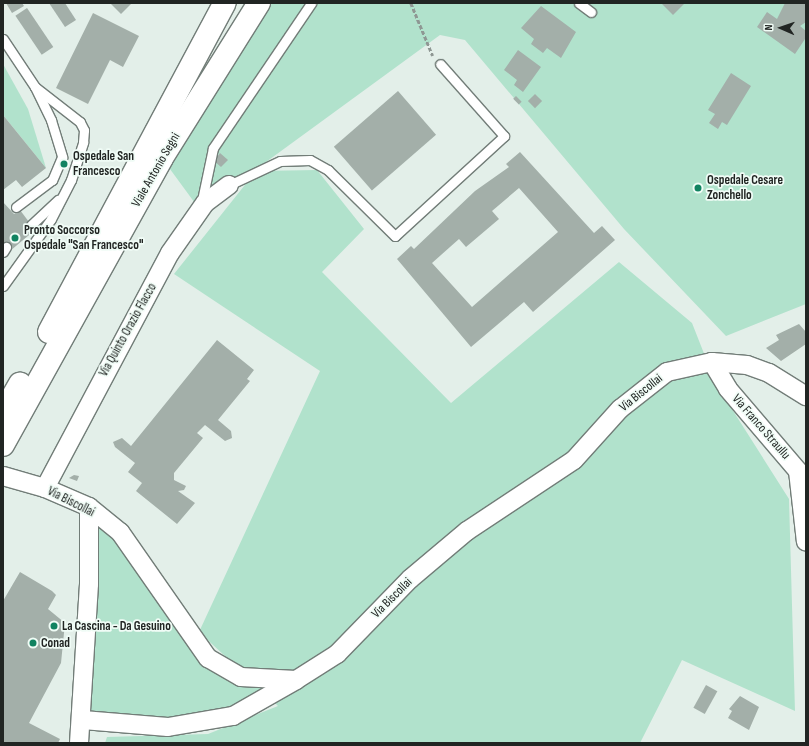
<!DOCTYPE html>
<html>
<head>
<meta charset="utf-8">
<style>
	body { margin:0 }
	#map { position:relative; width:809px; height:746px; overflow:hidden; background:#e3efe9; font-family:"Sofia Sans Condensed",sans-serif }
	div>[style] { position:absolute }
	.green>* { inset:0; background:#b1e2cc }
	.building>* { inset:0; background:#a3afa9; transform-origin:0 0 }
	.path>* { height:2.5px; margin-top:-1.25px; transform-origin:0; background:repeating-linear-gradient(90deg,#8e9793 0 4px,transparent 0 6px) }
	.roads { filter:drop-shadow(1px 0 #727d78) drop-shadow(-1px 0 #727d78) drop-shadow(0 1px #727d78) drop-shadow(0 -1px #727d78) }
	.lane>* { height:9px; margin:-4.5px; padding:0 4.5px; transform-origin:4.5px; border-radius:4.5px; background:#fff }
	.street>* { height:18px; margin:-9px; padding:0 9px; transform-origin:9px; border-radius:9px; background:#fff }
	.secondary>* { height:22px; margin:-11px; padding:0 11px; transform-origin:11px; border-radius:11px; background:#fff }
	.dots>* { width:11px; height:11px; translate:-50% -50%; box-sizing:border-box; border:2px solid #f0fcf6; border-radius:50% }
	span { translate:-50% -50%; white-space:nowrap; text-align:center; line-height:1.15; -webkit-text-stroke:3.5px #f0fcf6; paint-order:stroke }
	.poi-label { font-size:13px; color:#212523; font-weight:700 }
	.left { translate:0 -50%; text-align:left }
	.street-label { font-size:13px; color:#212523 }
	.frame { position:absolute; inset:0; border:4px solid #212523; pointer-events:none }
	.north { position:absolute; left:761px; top:8px; width:40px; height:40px; -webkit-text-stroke:3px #f0fcf6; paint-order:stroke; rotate:272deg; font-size:11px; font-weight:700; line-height:16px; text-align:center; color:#212523 }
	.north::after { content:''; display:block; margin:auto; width:14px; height:18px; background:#212523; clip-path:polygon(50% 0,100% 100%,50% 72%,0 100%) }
</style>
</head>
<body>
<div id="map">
	<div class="green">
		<i style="clip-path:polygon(272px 3px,806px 3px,806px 304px,726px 336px,624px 229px,465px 40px,440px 35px,200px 210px,167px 165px,196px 109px)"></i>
		<i style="clip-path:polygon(3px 64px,28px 109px,46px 168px,3px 115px)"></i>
		<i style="clip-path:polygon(317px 170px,364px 229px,322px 272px,451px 403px,619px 262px,692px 323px,716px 384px,789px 499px,795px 711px,682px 660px,640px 743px,105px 743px,107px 737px,208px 734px,278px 706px,265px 693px,231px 712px,168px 723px,87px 716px,95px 513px,206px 661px,252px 681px,199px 632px,320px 371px,174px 274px,256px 171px)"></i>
	</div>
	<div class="building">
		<i style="clip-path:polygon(6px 3px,22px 3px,24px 6px,12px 13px)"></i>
		<i style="clip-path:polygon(49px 3px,65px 3px,76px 20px,65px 27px)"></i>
		<i style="clip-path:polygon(110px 3px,132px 3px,121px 14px)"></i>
		<i style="clip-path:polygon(661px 3px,683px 3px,684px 4px,673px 15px)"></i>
		<i style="clip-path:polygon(785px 3px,806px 3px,806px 22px,800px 26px,806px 31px,805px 39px,795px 54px,757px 27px,767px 12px,777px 19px)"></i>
		<i style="clip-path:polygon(541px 6px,576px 32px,561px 58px,547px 48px,543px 53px,531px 44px,534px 39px,521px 28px)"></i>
		<i style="left:27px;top:8px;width:47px;height:14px;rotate:56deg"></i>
		<i style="clip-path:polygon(93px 13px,139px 36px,123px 67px,110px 60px,88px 104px,56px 88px)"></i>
		<i style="clip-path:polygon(518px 50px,541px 67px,523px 92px,514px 85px,517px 80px,504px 70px)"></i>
		<i style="clip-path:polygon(731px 73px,751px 86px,727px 125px,722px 122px,718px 129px,709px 123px,715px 114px,708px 110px)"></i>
		<i style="left:398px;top:91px;width:58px;height:85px;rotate:49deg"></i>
		<i style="left:535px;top:94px;width:10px;height:10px;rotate:45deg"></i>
		<i style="left:516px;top:96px;width:8px;height:4px;rotate:45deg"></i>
		<i style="clip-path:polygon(3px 115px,46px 168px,22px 187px,16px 180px,3px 190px)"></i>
		<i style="clip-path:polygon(evenodd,520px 152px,594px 233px,602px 226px,615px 240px,533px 312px,524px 302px,471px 347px,397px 259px,411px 246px,414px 249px,475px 191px,509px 167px,506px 164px,520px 152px,519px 188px,558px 232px,472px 307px,432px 263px,459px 239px,466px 247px,499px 219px,492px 211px,519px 188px)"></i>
		<i style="clip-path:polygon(220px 153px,228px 160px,221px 167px,214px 161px)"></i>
		<i style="clip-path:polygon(3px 202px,14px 214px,20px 210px,35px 230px,10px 251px,3px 242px)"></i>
		<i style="clip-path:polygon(799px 324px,806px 332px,806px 344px,781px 361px,766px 348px,779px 340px,776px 335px)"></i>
		<i style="clip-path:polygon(217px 340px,254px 370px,247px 379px,250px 381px,218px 420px,231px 431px,232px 438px,225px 441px,205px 425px,197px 433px,203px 438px,174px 473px,174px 480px,186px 486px,184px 490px,178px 491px,195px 503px,177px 524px,136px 491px,142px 483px,128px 472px,135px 463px,115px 447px,113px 442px,122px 438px,131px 446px)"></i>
		<i style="clip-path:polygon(74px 475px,79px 476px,77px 481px,69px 478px)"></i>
		<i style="clip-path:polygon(20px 572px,52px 591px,56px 595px,48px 609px,65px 623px,61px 663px,29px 723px,60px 739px,58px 743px,3px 743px,3px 601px)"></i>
		<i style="left:706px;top:685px;width:13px;height:26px;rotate:29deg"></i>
		<i style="clip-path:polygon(740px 696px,759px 707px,749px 730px,728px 718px,732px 711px,729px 709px)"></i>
	</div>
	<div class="path">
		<i style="left:411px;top:3px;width:57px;rotate:67.5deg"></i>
	</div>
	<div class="roads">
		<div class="lane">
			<i style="left:579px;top:3px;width:15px;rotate:37deg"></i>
			<i style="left:3px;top:39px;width:58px;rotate:56.3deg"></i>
			<i style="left:35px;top:87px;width:37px;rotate:64deg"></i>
			<i style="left:51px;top:120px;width:39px;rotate:73deg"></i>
			<i style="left:62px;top:157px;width:25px;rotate:113deg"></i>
			<i style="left:52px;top:180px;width:45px;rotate:143.1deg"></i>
			<i style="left:229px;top:185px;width:56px;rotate:-25.2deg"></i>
			<i style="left:280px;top:161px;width:30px;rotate:-2deg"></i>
			<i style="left:310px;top:160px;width:21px;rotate:29deg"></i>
			<i style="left:328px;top:170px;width:94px;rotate:44.6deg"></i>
			<i style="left:395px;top:236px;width:148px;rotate:-42.5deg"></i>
			<i style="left:504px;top:136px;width:96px;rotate:-131.6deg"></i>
			<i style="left:201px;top:205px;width:58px;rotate:-78.1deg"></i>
			<i style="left:213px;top:148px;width:175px;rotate:-55.9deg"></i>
			<i style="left:31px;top:225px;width:37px;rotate:-43deg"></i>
			<i style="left:3px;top:252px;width:6px;rotate:-59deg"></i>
			<i style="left:3px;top:286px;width:82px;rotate:-54.4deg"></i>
			<i style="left:51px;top:219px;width:44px;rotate:-62.9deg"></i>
			<i style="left:71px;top:180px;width:40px;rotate:-72deg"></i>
			<i style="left:83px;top:142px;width:12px;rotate:-85deg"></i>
			<i style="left:84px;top:130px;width:9px;rotate:-117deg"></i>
			<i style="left:80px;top:122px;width:57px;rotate:-142.1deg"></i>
		</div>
		<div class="street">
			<i style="left:712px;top:362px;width:31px;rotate:59deg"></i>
			<i style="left:728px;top:389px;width:108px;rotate:49.5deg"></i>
			<i style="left:798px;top:471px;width:71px;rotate:83.6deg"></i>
			<i style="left:3px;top:476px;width:44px;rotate:15.9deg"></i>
			<i style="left:45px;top:488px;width:48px;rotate:23.4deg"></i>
			<i style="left:89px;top:507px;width:40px;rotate:39deg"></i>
			<i style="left:120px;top:532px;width:154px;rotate:55.1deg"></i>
			<i style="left:208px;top:658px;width:38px;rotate:30deg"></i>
			<i style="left:241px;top:677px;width:55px;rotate:3.1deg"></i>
			<i style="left:296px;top:680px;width:49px;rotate:-32.4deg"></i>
			<i style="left:337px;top:654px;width:105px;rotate:-45.8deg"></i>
			<i style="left:410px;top:579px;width:75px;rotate:-40.1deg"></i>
			<i style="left:467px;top:531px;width:128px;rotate:-33.6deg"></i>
			<i style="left:574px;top:460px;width:69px;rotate:-48deg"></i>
			<i style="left:620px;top:409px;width:60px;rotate:-38.2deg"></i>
			<i style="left:667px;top:372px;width:46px;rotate:-12.5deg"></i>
			<i style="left:712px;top:362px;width:35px;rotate:5deg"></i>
			<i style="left:747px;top:365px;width:23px;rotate:20deg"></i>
			<i style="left:769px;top:373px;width:44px;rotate:31.9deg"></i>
			<i style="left:45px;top:488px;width:266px;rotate:-62deg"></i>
			<i style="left:170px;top:253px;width:61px;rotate:-55deg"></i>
			<i style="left:205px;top:203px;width:30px;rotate:-37deg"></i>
			<i style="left:83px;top:720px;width:85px;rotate:4.7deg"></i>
			<i style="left:168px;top:727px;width:66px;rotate:-9.6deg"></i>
			<i style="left:233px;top:716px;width:73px;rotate:-29.7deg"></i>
			<i style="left:79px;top:743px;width:159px;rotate:-86.4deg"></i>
			<i style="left:89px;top:584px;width:77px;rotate:-90deg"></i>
		</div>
		<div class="secondary">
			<i style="left:49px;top:332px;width:373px;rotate:-61.9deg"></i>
			<i style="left:3px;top:413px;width:34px;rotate:-60deg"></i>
			<i style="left:3px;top:445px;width:328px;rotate:-61deg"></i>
			<i style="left:162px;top:158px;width:183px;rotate:-58deg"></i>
		</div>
	</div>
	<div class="dots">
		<i style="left:64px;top:164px;background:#118361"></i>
		<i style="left:698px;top:188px;background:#118361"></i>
		<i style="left:15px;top:238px;background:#118361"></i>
		<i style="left:54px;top:626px;background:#118361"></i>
		<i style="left:33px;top:643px;background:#118361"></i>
	</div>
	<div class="poi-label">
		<span class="left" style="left:73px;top:164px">Ospedale San<br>Francesco</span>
		<span class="left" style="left:707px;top:188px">Ospedale Cesare<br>Zonchello</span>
		<span class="left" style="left:24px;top:238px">Pronto Soccorso<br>Ospedale "San Francesco"</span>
		<span class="left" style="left:62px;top:626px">La Cascina - Da Gesuino</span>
		<span class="left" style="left:41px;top:643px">Conad</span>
	</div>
	<div class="street-label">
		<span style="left:156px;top:170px;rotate:-60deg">Viale Antonio Segni</span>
		<span style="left:128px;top:330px;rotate:-61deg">Via Quinto Orazio Flacco</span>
		<span style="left:641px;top:393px;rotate:-39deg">Via Biscollai</span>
		<span style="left:761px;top:427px;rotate:49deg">Via Franco Straullu</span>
		<span style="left:71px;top:502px;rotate:27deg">Via Biscollai</span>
		<span style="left:392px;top:598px;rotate:-45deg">Via Biscollai</span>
	</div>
	<div class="frame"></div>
	<div class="north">N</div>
</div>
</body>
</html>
